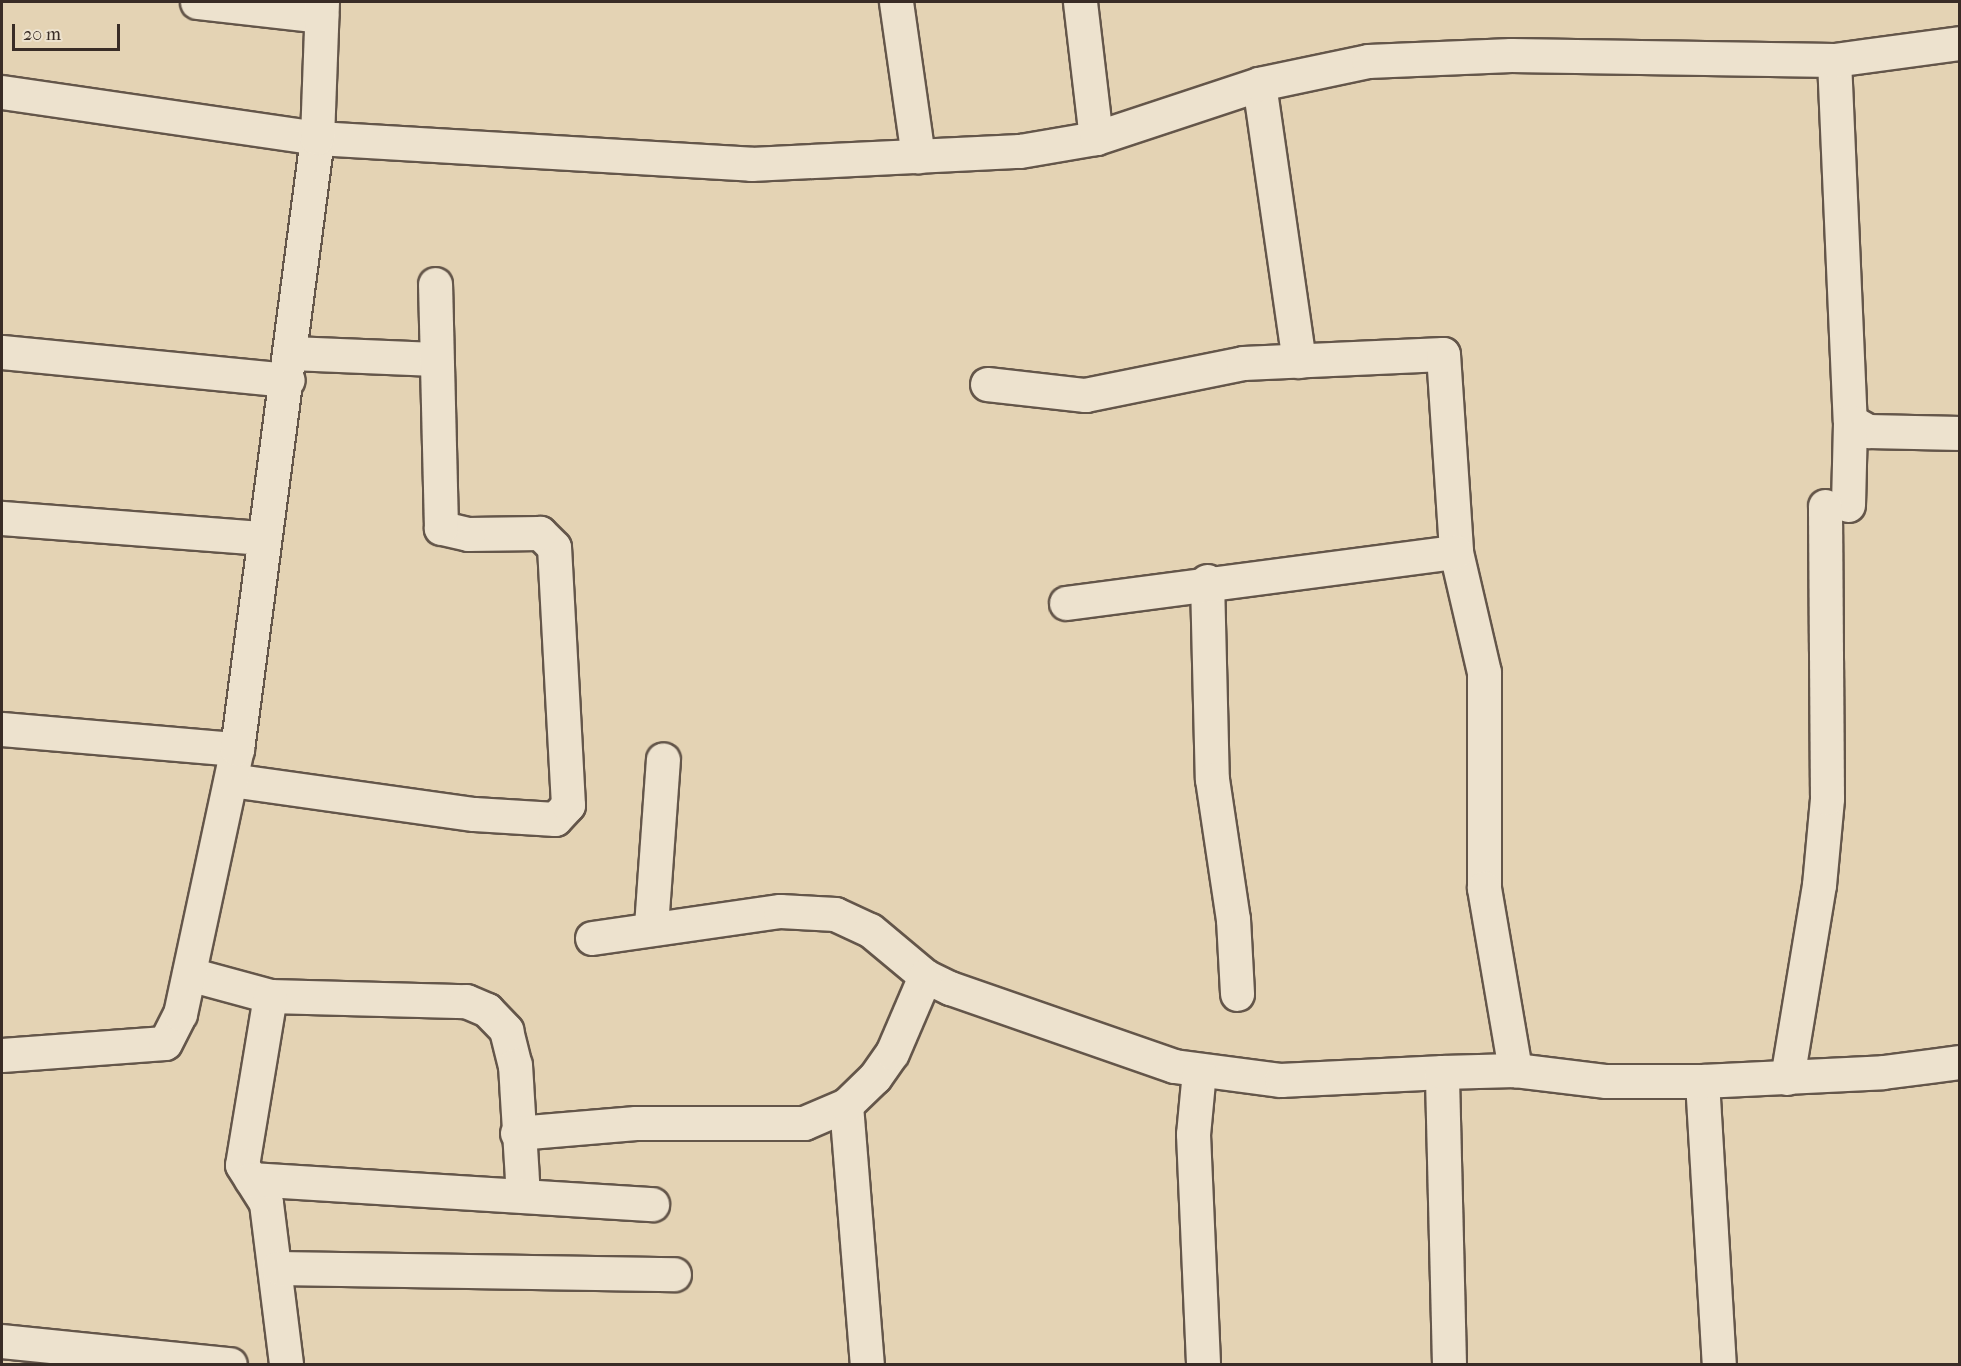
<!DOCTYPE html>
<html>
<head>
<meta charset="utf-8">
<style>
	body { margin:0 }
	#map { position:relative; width:1961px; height:1366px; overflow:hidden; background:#e4d3b4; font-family:"IM FELL French Canon",serif }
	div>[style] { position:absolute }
	.roads { filter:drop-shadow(2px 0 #64564a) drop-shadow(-2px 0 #64564a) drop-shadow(0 2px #64564a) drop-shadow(0 -2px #64564a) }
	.minor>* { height:33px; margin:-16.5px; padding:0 16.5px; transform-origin:16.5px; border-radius:16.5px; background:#ede2ce }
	span { translate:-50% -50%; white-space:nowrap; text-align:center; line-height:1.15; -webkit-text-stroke:6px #ede2ce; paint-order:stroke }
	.frame { position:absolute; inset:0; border:3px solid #392c26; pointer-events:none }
	.scale { position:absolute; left:12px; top:24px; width:108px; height:27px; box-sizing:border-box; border:3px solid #392c26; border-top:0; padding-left:8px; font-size:18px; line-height:21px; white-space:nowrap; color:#392c26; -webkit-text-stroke:4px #ede2ce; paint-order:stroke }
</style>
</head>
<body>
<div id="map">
	<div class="roads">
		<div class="minor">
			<i style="left:197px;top:2px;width:125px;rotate:6.4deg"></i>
			<i style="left:896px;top:2px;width:156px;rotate:81.9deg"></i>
			<i style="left:1080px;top:2px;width:137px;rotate:83.3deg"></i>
			<i style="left:1834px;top:60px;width:361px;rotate:87.5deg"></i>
			<i style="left:1850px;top:421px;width:21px;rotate:29deg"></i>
			<i style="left:1868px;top:431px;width:92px;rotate:1.2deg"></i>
			<i style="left:1259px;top:84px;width:280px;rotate:81.8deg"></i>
			<i style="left:2px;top:92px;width:318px;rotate:8.3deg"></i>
			<i style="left:317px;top:138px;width:435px;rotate:3.4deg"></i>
			<i style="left:751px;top:164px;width:269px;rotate:-2.8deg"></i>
			<i style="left:1020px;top:151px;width:77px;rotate:-9.7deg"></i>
			<i style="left:1096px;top:138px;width:172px;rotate:-18.3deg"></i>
			<i style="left:1259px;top:84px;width:111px;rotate:-11.9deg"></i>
			<i style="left:1368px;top:61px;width:143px;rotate:-2.4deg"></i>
			<i style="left:1511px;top:55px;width:323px;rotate:0.9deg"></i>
			<i style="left:1834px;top:60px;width:127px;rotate:-7.7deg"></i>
			<i style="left:2px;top:352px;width:287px;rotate:5.6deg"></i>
			<i style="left:291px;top:353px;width:144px;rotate:2.4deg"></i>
			<i style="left:987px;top:384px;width:99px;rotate:6.4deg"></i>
			<i style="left:1085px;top:395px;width:161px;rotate:-11.4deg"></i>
			<i style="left:1243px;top:363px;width:200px;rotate:-2.6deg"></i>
			<i style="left:1443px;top:354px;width:198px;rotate:86.2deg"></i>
			<i style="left:1456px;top:552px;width:123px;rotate:76.9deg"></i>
			<i style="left:1484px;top:672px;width:216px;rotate:90deg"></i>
			<i style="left:1484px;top:888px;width:185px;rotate:80.3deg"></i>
			<i style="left:1848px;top:505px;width:84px;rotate:-88.6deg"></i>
			<i style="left:2px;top:518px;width:262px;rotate:4.4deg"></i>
			<i style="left:1207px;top:581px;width:198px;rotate:88.6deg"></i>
			<i style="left:1212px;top:779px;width:142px;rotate:81.5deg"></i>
			<i style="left:1233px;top:919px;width:75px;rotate:86.9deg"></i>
			<i style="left:1066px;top:603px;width:393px;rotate:-7.5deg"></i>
			<i style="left:2px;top:729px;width:236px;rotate:4.9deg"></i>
			<i style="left:231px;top:780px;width:245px;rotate:8deg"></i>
			<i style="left:474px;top:814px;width:81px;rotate:3.5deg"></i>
			<i style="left:555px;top:819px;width:19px;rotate:-47deg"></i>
			<i style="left:568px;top:805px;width:258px;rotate:-93.1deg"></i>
			<i style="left:554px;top:547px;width:20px;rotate:-135deg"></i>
			<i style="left:540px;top:533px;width:72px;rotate:179.2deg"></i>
			<i style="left:468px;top:534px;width:28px;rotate:-167deg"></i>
			<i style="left:441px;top:528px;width:244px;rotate:-91.4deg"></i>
			<i style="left:651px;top:926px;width:167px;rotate:-85.9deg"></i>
			<i style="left:592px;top:938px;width:190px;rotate:-8.2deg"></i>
			<i style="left:780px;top:911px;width:55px;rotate:3.1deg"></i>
			<i style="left:835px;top:914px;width:38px;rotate:25deg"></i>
			<i style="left:870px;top:930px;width:72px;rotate:39.9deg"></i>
			<i style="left:925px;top:976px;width:28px;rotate:26deg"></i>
			<i style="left:950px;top:988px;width:237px;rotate:19.2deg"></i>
			<i style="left:1174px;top:1066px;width:108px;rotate:7.5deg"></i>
			<i style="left:1281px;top:1080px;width:161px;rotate:-2.8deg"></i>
			<i style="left:189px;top:974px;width:84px;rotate:15.2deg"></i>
			<i style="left:270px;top:996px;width:196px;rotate:1.5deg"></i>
			<i style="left:466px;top:1001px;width:23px;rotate:23deg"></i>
			<i style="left:487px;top:1010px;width:28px;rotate:46deg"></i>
			<i style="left:506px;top:1030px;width:36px;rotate:76deg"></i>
			<i style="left:515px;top:1065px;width:131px;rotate:86.5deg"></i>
			<i style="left:270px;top:996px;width:171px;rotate:99.4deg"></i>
			<i style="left:242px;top:1165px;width:45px;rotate:57.7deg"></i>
			<i style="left:266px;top:1203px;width:162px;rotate:82.9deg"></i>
			<i style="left:2px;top:1055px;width:163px;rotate:-4.2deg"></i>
			<i style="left:165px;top:1043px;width:33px;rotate:-63deg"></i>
			<i style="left:180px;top:1014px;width:271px;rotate:-77.9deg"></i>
			<i style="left:237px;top:749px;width:616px;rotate:-82.54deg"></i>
			<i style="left:317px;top:138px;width:136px;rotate:-87.9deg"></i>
			<i style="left:1199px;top:1071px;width:63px;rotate:95.4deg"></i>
			<i style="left:1193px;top:1134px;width:230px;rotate:87.5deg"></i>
			<i style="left:1787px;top:1078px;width:196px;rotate:-80.6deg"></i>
			<i style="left:1819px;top:885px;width:87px;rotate:-84.7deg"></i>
			<i style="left:1827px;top:798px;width:292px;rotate:-90.4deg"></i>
			<i style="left:1702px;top:1081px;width:284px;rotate:86.6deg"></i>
			<i style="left:846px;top:1105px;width:260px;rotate:85.4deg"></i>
			<i style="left:517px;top:1133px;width:119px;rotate:-4.8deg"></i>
			<i style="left:636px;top:1123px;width:168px"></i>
			<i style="left:804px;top:1123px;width:46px;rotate:-23.2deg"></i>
			<i style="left:846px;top:1105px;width:40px;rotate:-44deg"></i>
			<i style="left:875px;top:1077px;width:29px;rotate:-55deg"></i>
			<i style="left:892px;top:1053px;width:84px;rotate:-66.8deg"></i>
			<i style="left:251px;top:1179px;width:402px;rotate:3.6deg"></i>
			<i style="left:278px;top:1268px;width:396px;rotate:0.9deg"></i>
			<i style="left:2px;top:1341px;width:229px;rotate:5.8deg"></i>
			<i style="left:1449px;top:1364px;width:292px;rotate:-91.4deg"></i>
			<i style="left:1442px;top:1072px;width:73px;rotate:-1.6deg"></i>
			<i style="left:1515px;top:1070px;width:92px;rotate:6.9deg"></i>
			<i style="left:1606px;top:1081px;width:96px"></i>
			<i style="left:1702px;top:1081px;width:181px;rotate:-2.8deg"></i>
			<i style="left:1883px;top:1072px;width:78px;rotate:-7.4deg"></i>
		</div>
	</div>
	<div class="frame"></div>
	<div class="scale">20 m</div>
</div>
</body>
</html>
